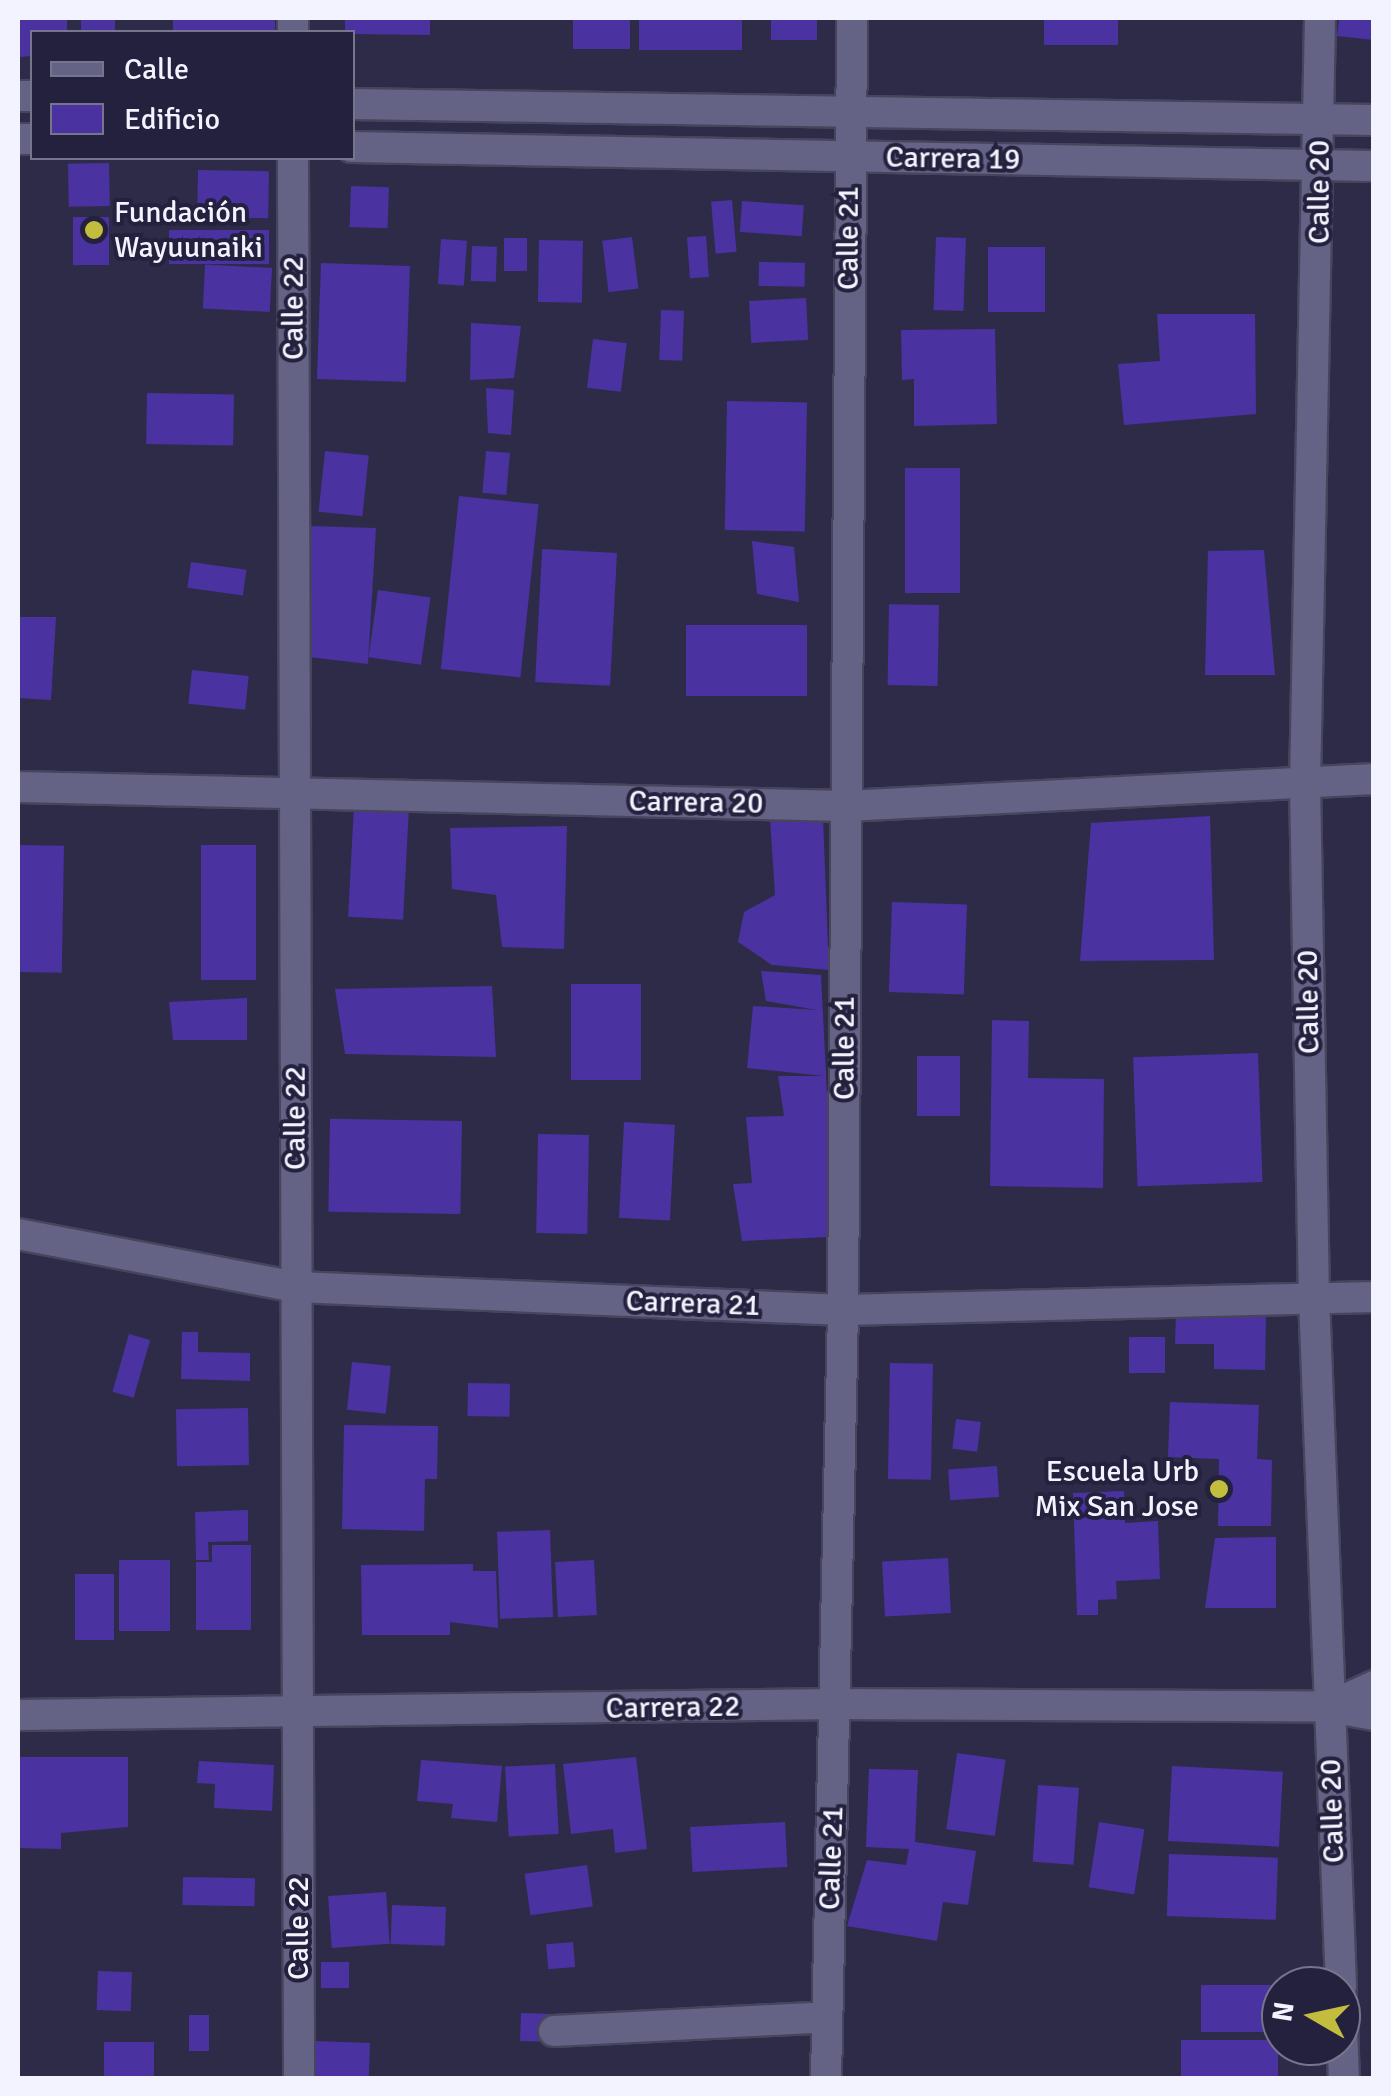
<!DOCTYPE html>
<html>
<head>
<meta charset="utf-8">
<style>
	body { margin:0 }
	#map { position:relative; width:1391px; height:2096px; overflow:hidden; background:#2e2b49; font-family:Signika,sans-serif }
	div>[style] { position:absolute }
	.building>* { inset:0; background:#4a32a1; transform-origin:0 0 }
	.roads { filter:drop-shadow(2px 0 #47445c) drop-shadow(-2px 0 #47445c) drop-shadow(0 2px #47445c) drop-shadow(0 -2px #47445c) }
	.street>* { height:30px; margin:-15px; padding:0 15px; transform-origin:15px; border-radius:15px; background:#656385 }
	.dots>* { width:28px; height:28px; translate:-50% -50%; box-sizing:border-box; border:5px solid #24213e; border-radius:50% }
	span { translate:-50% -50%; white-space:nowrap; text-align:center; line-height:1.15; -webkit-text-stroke:8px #24213e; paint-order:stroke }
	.street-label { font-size:30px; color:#f3f3ff }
	.poi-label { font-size:30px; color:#f3f3ff }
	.left { translate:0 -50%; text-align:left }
	.right { translate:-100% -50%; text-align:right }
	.frame { position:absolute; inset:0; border:20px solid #f3f3ff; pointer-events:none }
	.legend { position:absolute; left:30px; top:30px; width:325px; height:130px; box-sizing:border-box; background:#24213e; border:2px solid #77758b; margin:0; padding:12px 18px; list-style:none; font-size:30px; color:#f3f3ff }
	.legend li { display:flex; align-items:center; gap:20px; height:50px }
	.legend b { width:50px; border:2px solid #77758b }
	.north { position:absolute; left:1261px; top:1966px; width:100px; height:100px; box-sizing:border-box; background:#24213e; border:2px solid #77758b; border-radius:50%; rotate:279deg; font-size:28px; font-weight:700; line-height:40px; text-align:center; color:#f3f3ff }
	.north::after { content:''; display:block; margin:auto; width:35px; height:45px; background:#c3bd3e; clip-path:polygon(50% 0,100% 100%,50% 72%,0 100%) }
</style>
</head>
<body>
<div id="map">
	<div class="building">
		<i style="clip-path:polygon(19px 18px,67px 18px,67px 32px,32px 32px,32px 56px,19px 57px)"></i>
		<i style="left:81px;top:18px;width:34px;height:14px"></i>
		<i style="left:173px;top:18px;width:102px;height:14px"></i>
		<i style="clip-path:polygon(345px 18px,430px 18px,430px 35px,352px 34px,345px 32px)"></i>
		<i style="left:573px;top:18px;width:57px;height:31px"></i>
		<i style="left:639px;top:18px;width:103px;height:32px"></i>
		<i style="left:771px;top:18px;width:46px;height:22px"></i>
		<i style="left:1044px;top:18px;width:74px;height:27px"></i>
		<i style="clip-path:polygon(1339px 18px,1374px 18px,1374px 40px,1337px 36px)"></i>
		<i style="left:109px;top:163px;width:43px;height:41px;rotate:89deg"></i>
		<i style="left:198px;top:170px;width:71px;height:47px;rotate:1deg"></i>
		<i style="left:351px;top:186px;width:38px;height:41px;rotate:2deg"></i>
		<i style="left:732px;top:200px;width:52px;height:21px;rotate:85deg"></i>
		<i style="left:742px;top:201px;width:62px;height:31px;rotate:4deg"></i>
		<i style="left:73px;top:217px;width:36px;height:48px"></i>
		<i style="left:269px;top:230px;width:34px;height:100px;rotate:90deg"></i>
		<i style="left:706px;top:236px;width:41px;height:19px;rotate:86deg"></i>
		<i style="left:632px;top:237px;width:52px;height:30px;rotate:83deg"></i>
		<i style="left:936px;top:237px;width:30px;height:73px;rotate:2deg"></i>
		<i style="left:504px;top:238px;width:23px;height:33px"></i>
		<i style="left:441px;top:239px;width:26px;height:45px;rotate:4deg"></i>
		<i style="left:539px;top:240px;width:44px;height:62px;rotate:1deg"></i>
		<i style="left:472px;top:246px;width:25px;height:35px;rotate:2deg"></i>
		<i style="left:1045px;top:247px;width:65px;height:57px;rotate:90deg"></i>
		<i style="left:759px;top:262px;width:46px;height:24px;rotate:1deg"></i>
		<i style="left:321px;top:263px;width:89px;height:116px;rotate:2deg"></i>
		<i style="left:272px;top:268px;width:44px;height:67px;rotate:93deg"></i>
		<i style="left:806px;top:298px;width:42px;height:57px;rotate:87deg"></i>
		<i style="left:661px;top:310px;width:23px;height:50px;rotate:2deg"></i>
		<i style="clip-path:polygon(1157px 314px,1255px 314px,1256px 414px,1124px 425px,1118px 364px,1160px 361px)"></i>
		<i style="clip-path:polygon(471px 323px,521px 326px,514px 378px,470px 380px)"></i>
		<i style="clip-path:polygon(995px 329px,997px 424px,914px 426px,914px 379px,902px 380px,901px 330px)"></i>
		<i style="left:593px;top:339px;width:34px;height:49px;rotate:7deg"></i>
		<i style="clip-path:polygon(486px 388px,514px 390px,511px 435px,488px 433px)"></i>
		<i style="left:147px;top:393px;width:87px;height:51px;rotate:1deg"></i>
		<i style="left:727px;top:401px;width:80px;height:129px;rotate:1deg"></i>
		<i style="left:325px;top:451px;width:44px;height:61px;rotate:6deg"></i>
		<i style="left:486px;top:451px;width:24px;height:42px;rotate:5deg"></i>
		<i style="left:905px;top:468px;width:55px;height:125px"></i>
		<i style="left:459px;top:496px;width:80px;height:174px;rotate:6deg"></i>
		<i style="clip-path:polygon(309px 526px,376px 528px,368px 664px,309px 657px)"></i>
		<i style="clip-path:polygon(752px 541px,794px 547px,799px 602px,757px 594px)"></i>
		<i style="clip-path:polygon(1264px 550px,1275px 675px,1205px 675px,1208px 551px)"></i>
		<i style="left:617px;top:553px;width:133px;height:75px;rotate:93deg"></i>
		<i style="left:191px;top:562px;width:56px;height:26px;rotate:8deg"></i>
		<i style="left:378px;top:590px;width:53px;height:68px;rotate:8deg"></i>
		<i style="left:939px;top:605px;width:81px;height:50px;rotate:91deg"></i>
		<i style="clip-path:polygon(18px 617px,56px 617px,51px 700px,18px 698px)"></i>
		<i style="left:686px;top:625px;width:121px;height:71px"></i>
		<i style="left:192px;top:670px;width:57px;height:34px;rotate:6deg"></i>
		<i style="left:354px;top:805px;width:55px;height:112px;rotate:3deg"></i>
		<i style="clip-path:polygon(1210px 816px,1214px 960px,1080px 961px,1091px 823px)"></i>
		<i style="clip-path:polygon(823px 818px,829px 970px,772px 965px,738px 942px,744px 912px,775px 895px,770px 819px)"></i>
		<i style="clip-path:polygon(567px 826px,564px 949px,502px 947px,496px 895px,452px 889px,450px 828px)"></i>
		<i style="left:18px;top:845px;width:46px;height:127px;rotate:1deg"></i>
		<i style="left:256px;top:845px;width:135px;height:55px;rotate:90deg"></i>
		<i style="left:892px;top:902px;width:75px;height:90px;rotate:2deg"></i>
		<i style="clip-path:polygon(761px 971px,821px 975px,828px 1114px,829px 1237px,742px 1241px,733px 1184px,752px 1183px,746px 1117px,784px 1116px,778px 1076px,825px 1076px,747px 1068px,753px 1006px,817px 1010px,766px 1001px)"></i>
		<i style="left:571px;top:984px;width:70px;height:96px"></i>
		<i style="clip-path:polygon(492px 986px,496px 1057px,345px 1054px,335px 989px)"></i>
		<i style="clip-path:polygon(247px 998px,247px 1040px,173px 1040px,169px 1002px)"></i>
		<i style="clip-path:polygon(992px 1020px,1029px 1021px,1028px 1078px,1104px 1079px,1103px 1188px,990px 1186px)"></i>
		<i style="left:1258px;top:1053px;width:129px;height:125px;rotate:88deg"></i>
		<i style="left:917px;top:1056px;width:43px;height:60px"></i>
		<i style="left:462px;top:1121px;width:93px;height:132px;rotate:91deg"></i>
		<i style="left:624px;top:1122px;width:51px;height:96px;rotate:3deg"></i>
		<i style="left:538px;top:1134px;width:51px;height:99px;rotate:1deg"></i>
		<i style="clip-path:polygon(1176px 1313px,1266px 1314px,1265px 1370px,1214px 1369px,1214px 1344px,1175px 1344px)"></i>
		<i style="clip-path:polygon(182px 1332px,198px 1332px,198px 1352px,250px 1353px,250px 1381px,181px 1379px)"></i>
		<i style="left:129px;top:1334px;width:22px;height:60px;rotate:16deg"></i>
		<i style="left:1129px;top:1337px;width:36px;height:36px"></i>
		<i style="left:352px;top:1362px;width:39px;height:48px;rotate:6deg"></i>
		<i style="left:890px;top:1363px;width:43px;height:116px;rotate:1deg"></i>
		<i style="left:468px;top:1383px;width:42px;height:33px;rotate:1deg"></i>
		<i style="clip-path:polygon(1170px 1402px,1259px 1405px,1257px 1459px,1272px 1460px,1271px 1526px,1218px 1526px,1219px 1459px,1168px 1457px)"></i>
		<i style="left:248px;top:1408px;width:57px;height:72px;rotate:89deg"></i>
		<i style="left:956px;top:1419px;width:25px;height:30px;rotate:7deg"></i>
		<i style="clip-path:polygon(344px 1425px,438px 1426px,437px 1479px,425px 1479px,424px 1531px,342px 1529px)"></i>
		<i style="left:997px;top:1466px;width:31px;height:49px;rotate:86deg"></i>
		<i style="clip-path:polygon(1124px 1491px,1125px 1523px,1158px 1521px,1160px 1579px,1116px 1581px,1117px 1599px,1098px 1600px,1098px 1615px,1077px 1615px,1073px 1493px)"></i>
		<i style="clip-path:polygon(248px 1510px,248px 1541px,208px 1542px,209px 1560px,196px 1560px,195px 1512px)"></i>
		<i style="left:550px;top:1530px;width:87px;height:53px;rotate:88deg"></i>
		<i style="clip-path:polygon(1276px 1537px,1276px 1608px,1205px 1608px,1215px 1538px)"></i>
		<i style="clip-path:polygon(212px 1545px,251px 1545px,251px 1630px,196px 1630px,196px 1562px,212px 1562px)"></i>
		<i style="left:948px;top:1558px;width:55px;height:66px;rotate:87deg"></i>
		<i style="left:119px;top:1560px;width:51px;height:71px"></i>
		<i style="left:594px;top:1560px;width:55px;height:39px;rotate:87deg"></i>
		<i style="clip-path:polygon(473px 1564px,473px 1571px,496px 1571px,498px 1628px,450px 1622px,450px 1635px,362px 1635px,361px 1565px)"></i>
		<i style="left:75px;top:1574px;width:39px;height:66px"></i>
		<i style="left:957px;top:1753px;width:49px;height:77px;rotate:8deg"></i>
		<i style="clip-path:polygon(18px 1757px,128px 1757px,128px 1827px,61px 1833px,61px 1849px,18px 1848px)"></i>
		<i style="clip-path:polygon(636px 1757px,647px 1849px,615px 1853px,613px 1829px,571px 1834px,563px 1764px)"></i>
		<i style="clip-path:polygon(421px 1760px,502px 1766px,497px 1822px,451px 1818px,453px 1804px,417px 1801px)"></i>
		<i style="clip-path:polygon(199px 1761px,274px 1765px,272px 1811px,214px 1808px,215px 1784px,197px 1783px)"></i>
		<i style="left:555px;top:1764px;width:70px;height:50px;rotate:87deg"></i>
		<i style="left:1172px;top:1766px;width:111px;height:75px;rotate:3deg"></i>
		<i style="clip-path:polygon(869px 1769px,918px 1770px,915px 1842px,976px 1851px,968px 1905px,943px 1902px,937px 1941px,847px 1926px,867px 1860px,906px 1865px,909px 1849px,866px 1847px)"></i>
		<i style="left:1038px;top:1785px;width:41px;height:77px;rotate:4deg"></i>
		<i style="left:785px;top:1822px;width:45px;height:95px;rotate:87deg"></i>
		<i style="left:1099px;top:1822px;width:46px;height:66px;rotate:9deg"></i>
		<i style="left:1169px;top:1854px;width:109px;height:62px;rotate:2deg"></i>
		<i style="left:587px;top:1865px;width:42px;height:63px;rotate:82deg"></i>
		<i style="left:183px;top:1877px;width:72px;height:28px;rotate:1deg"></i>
		<i style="left:386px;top:1892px;width:52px;height:58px;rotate:86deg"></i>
		<i style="left:392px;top:1905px;width:54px;height:39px;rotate:2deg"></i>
		<i style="left:573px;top:1942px;width:25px;height:27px;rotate:85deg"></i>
		<i style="left:349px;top:1962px;width:26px;height:28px;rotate:90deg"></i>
		<i style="left:98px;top:1971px;width:34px;height:39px;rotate:2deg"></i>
		<i style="left:1201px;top:1985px;width:78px;height:47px"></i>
		<i style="left:521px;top:2013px;width:32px;height:28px;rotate:2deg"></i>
		<i style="left:189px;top:2015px;width:20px;height:36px"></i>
		<i style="left:1278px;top:2040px;width:38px;height:97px;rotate:90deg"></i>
		<i style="left:314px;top:2041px;width:56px;height:35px;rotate:2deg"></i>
		<i style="left:154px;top:2042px;width:36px;height:50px;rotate:90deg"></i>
	</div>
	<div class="roads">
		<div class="street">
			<i style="left:293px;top:18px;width:14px;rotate:90deg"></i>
			<i style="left:1320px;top:18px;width:765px;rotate:91.12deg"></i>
			<i style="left:1305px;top:783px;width:515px;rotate:89deg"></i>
			<i style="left:1314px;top:1298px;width:689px;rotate:87.75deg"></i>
			<i style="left:18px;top:96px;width:14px"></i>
			<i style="left:352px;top:104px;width:1022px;rotate:0.9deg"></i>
			<i style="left:18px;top:139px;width:14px"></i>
			<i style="left:352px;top:147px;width:1022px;rotate:1.07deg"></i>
			<i style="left:293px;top:158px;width:1920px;rotate:89.82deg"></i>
			<i style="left:18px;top:787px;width:828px;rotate:1.31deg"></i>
			<i style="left:846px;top:806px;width:529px;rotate:-2.93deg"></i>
			<i style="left:18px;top:1234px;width:284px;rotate:10.8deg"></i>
			<i style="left:297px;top:1287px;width:546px;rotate:2.41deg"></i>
			<i style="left:843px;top:1310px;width:531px;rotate:-1.4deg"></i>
			<i style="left:1329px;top:1707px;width:50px;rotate:-25deg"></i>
			<i style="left:18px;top:1715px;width:818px;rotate:-0.77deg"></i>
			<i style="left:836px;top:1704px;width:493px;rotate:0.3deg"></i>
			<i style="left:1329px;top:1707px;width:46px;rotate:10.1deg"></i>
			<i style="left:1341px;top:1998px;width:80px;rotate:87.9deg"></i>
			<i style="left:554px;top:2031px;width:273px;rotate:-2.9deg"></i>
			<i style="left:826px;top:2078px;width:768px;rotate:-88.73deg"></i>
			<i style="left:843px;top:1310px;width:1292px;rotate:-89.6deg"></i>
		</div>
	</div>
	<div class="dots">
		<i style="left:94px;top:230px;background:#c3bd3e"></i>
		<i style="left:1219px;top:1489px;background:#c3bd3e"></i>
	</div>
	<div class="street-label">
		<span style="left:953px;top:159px;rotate:1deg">Carrera 19</span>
		<span style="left:1320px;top:192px;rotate:-90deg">Calle 20</span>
		<span style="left:849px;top:238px;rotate:-90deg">Calle 21</span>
		<span style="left:294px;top:308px;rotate:-90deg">Calle 22</span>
		<span style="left:696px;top:803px;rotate:1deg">Carrera 20</span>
		<span style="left:1309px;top:1002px;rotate:-91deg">Calle 20</span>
		<span style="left:845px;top:1048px;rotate:-90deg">Calle 21</span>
		<span style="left:296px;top:1118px;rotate:-90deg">Calle 22</span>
		<span style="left:693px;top:1304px;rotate:2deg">Carrera 21</span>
		<span style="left:673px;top:1708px;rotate:-1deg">Carrera 22</span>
		<span style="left:1333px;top:1811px;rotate:-92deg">Calle 20</span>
		<span style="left:832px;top:1858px;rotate:-88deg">Calle 21</span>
		<span style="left:299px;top:1928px;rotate:-90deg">Calle 22</span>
	</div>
	<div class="poi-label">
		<span class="left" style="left:114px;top:230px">Fundación<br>Wayuunaiki</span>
		<span class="right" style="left:1199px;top:1489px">Escuela Urb<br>Mix San Jose</span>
	</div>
	<div class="frame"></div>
	<ul class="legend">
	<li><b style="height:12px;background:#656385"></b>Calle</li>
	<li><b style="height:28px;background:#4a32a1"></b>Edificio</li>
	</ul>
	<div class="north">N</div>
</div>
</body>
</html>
